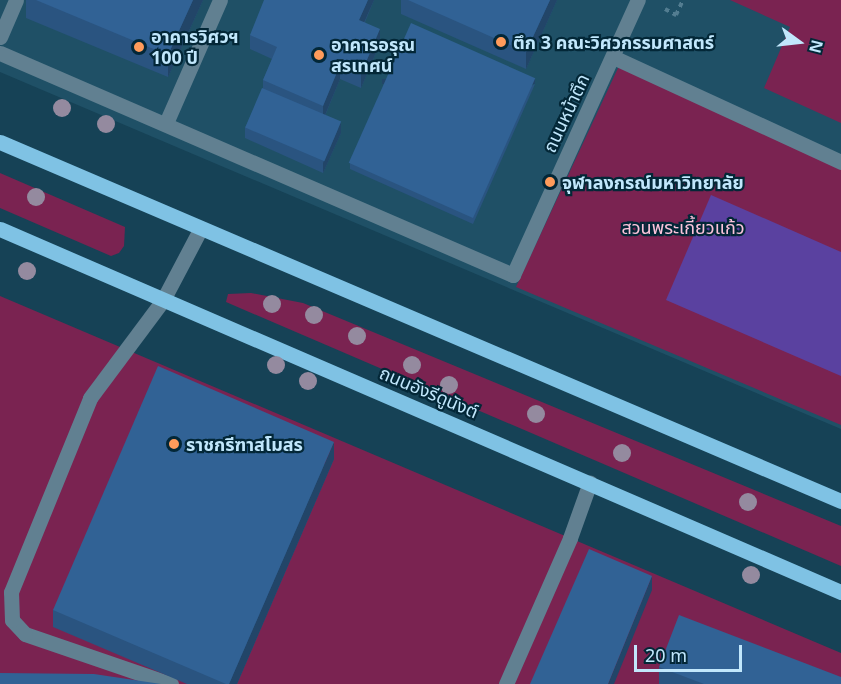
<!DOCTYPE html>
<html>
<head>
<meta charset="utf-8">
<style>
	body { margin:0 }
	#map { position:relative; width:841px; height:684px; overflow:hidden; background:#164256; font-family:"Noto Sans","Noto Sans Thai",sans-serif }
	div>[style] { position:absolute }
	.built>* { inset:0; background:#1f5066 }
	.green>* { inset:0; background:#7a2351 }
	.water>* { inset:0; background:#5a41a0 }
	.path>* { height:4px; margin-top:-2px; transform-origin:0; background:repeating-linear-gradient(90deg,#537d91 0 4.5px,transparent 0 9px) }
	.minor>* { height:15px; margin:-7.5px; padding:0 7.5px; transform-origin:7.5px; border-radius:7.5px; background:#618091 }
	.major>* { height:15px; margin:-7.5px; padding:0 7.5px; transform-origin:7.5px; border-radius:7.5px; background:#7fc2e4 }
	.trees>* { width:18px; height:18px; margin:-9px; border-radius:50%; background:#948a9f }
	.wall>* { inset:0; background:#2a5480 }
	.shaded-wall>* { inset:0; background:#224568; transform-origin:0 0 }
	.building>* { inset:0; background:#316295; transform-origin:0 0 }
	.dots>* { width:16px; height:16px; translate:-50% -50%; box-sizing:border-box; border:3px solid #032737; border-radius:50% }
	span { translate:-50% -50%; white-space:nowrap; text-align:center; line-height:1.15; -webkit-text-stroke:4.5px #032737; paint-order:stroke }
	.poi-label { font-size:18px; color:#c1e7fc; font-weight:700 }
	.left { translate:0 -50%; text-align:left }
	.street-label { font-size:18px; color:#c1e7fc }
	.park-label { font-size:18px; color:#fcc4db }
	.north { position:absolute; left:769px; top:12px; width:60px; height:60px; -webkit-text-stroke:4px #032737; paint-order:stroke; rotate:105deg; font-size:16px; font-weight:700; line-height:24px; text-align:center; color:#c1e7fc }
	.north::after { content:''; display:block; margin:auto; width:21px; height:27px; background:#c1e7fc; clip-path:polygon(50% 0,100% 100%,50% 72%,0 100%) }
	.scale { position:absolute; left:634px; top:645px; width:108px; height:27px; box-sizing:border-box; border:3px solid #c1e7fc; border-top:0; padding-left:8px; font-size:18px; line-height:21px; white-space:nowrap; color:#c1e7fc; -webkit-text-stroke:4px #032737; paint-order:stroke }
</style>
</head>
<body>
<div id="map">
	<div class="built">
		<i style="clip-path:polygon(0 0,841px 0,841px 429px,0 72px)"></i>
	</div>
	<div class="green">
		<i style="clip-path:polygon(730px 0,841px 0,841px 123px,764px 88px,790px 27px)"></i>
		<i style="clip-path:polygon(619px 66px,841px 168px,841px 425px,516px 287px)"></i>
		<i style="clip-path:polygon(0 173px,125px 227px,124px 246px,119px 253px,111px 256px,0 208px)"></i>
		<i style="clip-path:polygon(251px 293px,303px 303px,841px 526px,841px 566px,226px 302px,228px 294px)"></i>
		<i style="clip-path:polygon(0 296px,841px 653px,841px 684px,0 684px)"></i>
	</div>
	<div class="water">
		<i style="clip-path:polygon(711px 195px,841px 252px,841px 376px,666px 300px)"></i>
	</div>
	<div class="path">
		<i style="left:665px;top:9px;width:13px;rotate:29deg"></i>
		<i style="left:676px;top:15px;width:17px;rotate:-65deg"></i>
	</div>
	<div class="minor">
		<i style="left:0;top:37px;width:40px;rotate:-66.6deg"></i>
		<i style="left:0;top:53px;width:559px;rotate:23.4deg"></i>
		<i style="left:513px;top:275px;width:302px;rotate:-65.6deg"></i>
		<i style="left:613px;top:57px;width:251px;rotate:24.7deg"></i>
		<i style="left:166px;top:123px;width:134px;rotate:-66.3deg"></i>
		<i style="left:171px;top:684px;width:154px;rotate:-161.1deg"></i>
		<i style="left:25px;top:634px;width:19px;rotate:-133deg"></i>
		<i style="left:12px;top:620px;width:28px;rotate:-92deg"></i>
		<i style="left:11px;top:592px;width:209px;rotate:-67.8deg"></i>
		<i style="left:90px;top:398px;width:122px;rotate:-53.3deg"></i>
		<i style="left:163px;top:300px;width:81px;rotate:-62.2deg"></i>
		<i style="left:506px;top:684px;width:159px;rotate:-66.3deg"></i>
		<i style="left:570px;top:538px;width:59px;rotate:-70.3deg"></i>
	</div>
	<div class="major">
		<i style="left:0;top:142px;width:914px;rotate:23.12deg"></i>
		<i style="left:0;top:229px;width:916px;rotate:23.35deg"></i>
	</div>
	<div class="trees">
		<i style="left:62px;top:108px"></i>
		<i style="left:106px;top:124px"></i>
		<i style="left:36px;top:197px"></i>
		<i style="left:27px;top:271px"></i>
		<i style="left:272px;top:304px"></i>
		<i style="left:314px;top:315px"></i>
		<i style="left:357px;top:336px"></i>
		<i style="left:276px;top:365px"></i>
		<i style="left:412px;top:365px"></i>
		<i style="left:308px;top:381px"></i>
		<i style="left:449px;top:385px"></i>
		<i style="left:536px;top:414px"></i>
		<i style="left:622px;top:453px"></i>
		<i style="left:748px;top:502px"></i>
		<i style="left:751px;top:575px"></i>
	</div>
	<div class="wall">
		<i style="clip-path:polygon(26px 0,203px 0,168px 77px,26px 18px)"></i>
		<i style="clip-path:polygon(374px 0,365px 22px,380px 43px,361px 88px,340px 79px,325px 116px,341px 133px,323px 173px,245px 138px,245px 128px,263px 88px,263px 80px,272px 59px,250px 49px,250px 35px)"></i>
		<i style="clip-path:polygon(401px 0,557px 0,526px 69px,401px 14px)"></i>
		<i style="clip-path:polygon(535px 84px,473px 224px,350px 169px,350px 163px)"></i>
		<i style="clip-path:polygon(334px 459px,237px 684px,187px 684px,53px 627px,53px 610px)"></i>
		<i style="clip-path:polygon(659px 667px,841px 684px,659px 684px)"></i>
	</div>
	<div class="shaded-wall">
		<i style="clip-path:polygon(193px 0,203px 0,168px 77px,168px 55px)"></i>
		<i style="clip-path:polygon(368px 0,374px 0,359px 34px,359px 20px)"></i>
		<i style="clip-path:polygon(550px 0,557px 0,526px 69px,526px 52px)"></i>
		<i style="clip-path:polygon(380px 29px,380px 43px,361px 88px,361px 74px)"></i>
		<i style="clip-path:polygon(340px 65px,340px 79px,323px 120px,323px 106px)"></i>
		<i style="left:535px;top:79px;width:5px;height:153px;rotate:90deg"></i>
		<i style="clip-path:polygon(341px 122px,341px 133px,323px 173px,323px 163px)"></i>
		<i style="clip-path:polygon(334px 442px,334px 459px,237px 684px,229px 684px)"></i>
		<i style="clip-path:polygon(652px 576px,652px 590px,614px 684px,608px 684px)"></i>
	</div>
	<div class="building">
		<i style="clip-path:polygon(36px 0,193px 0,168px 55px)"></i>
		<i style="clip-path:polygon(264px 0,368px 0,359px 20px,380px 29px,361px 74px,340px 65px,323px 106px,263px 80px,277px 47px,250px 35px)"></i>
		<i style="clip-path:polygon(408px 0,550px 0,526px 52px)"></i>
		<i style="left:411px;top:23px;width:136px;height:153px;rotate:24deg"></i>
		<i style="left:262px;top:88px;width:86px;height:43px;rotate:23deg"></i>
		<i style="clip-path:polygon(158px 366px,334px 442px,229px 684px,226px 684px,53px 610px)"></i>
		<i style="clip-path:polygon(589px 549px,652px 576px,608px 684px,530px 684px)"></i>
		<i style="clip-path:polygon(679px 615px,841px 677px,841px 684px,704px 684px,659px 667px)"></i>
		<i style="clip-path:polygon(0 673px,94px 674px,161px 684px,0 684px)"></i>
	</div>
	<div class="dots">
		<i style="left:501px;top:42px;background:#ff9b5b"></i>
		<i style="left:139px;top:47px;background:#ff9b5b"></i>
		<i style="left:319px;top:55px;background:#ff9b5b"></i>
		<i style="left:550px;top:182px;background:#ff9b5b"></i>
		<i style="left:174px;top:444px;background:#ff9b5b"></i>
	</div>
	<div class="poi-label">
		<span class="left" style="left:151px;top:47px">อาคารวิศวฯ<br>100 ปี</span>
		<span class="left" style="left:513px;top:42px">ตึก 3 คณะวิศวกรรมศาสตร์</span>
		<span class="left" style="left:331px;top:55px">อาคารอรุณ<br>สรเทศน์</span>
		<span class="left" style="left:562px;top:182px">จุฬาลงกรณ์มหาวิทยาลัย</span>
		<span class="left" style="left:186px;top:444px">ราชกรีฑาสโมสร</span>
	</div>
	<div class="street-label">
		<span style="left:566px;top:113px;rotate:-65deg">ถนนหน้าตึก</span>
		<span style="left:429px;top:392px;rotate:23deg">ถนนอังรีดูนังต์</span>
	</div>
	<div class="park-label">
		<span style="left:683px;top:227px">สวนพระเกี้ยวแก้ว</span>
	</div>
	<div class="north">N</div>
	<div class="scale">20 m</div>
</div>
</body>
</html>
